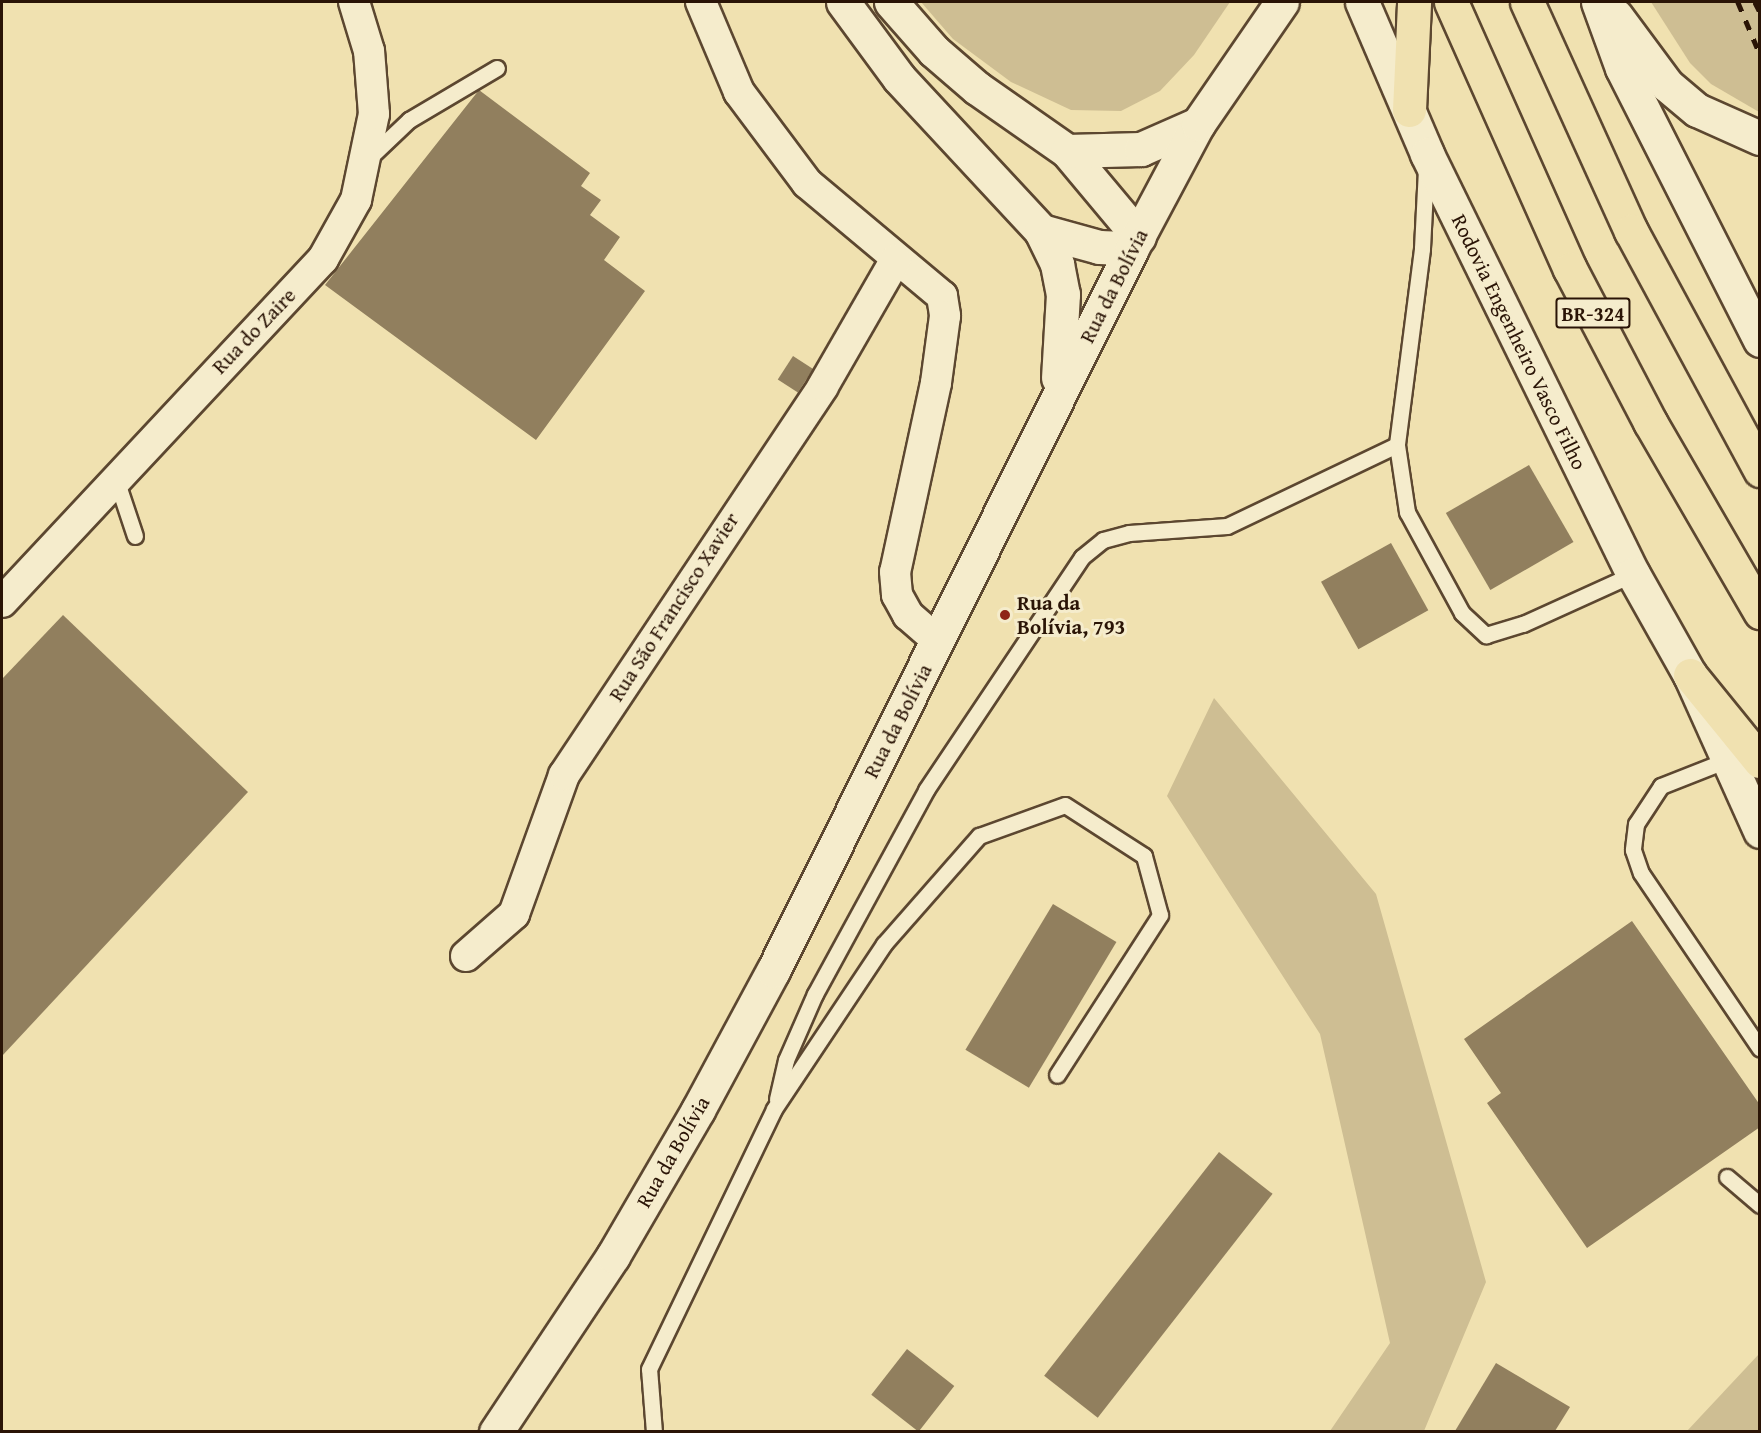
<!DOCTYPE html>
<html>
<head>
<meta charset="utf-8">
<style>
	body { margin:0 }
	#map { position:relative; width:1761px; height:1433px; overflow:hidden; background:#f0e1b0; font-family:"Gentium Book Plus",serif }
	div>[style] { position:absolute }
	.green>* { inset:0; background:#cebe93 }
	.building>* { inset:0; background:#917f5e; transform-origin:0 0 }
	.roads { filter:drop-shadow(2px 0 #5c4730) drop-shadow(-2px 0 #5c4730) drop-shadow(0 2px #5c4730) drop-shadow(0 -2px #5c4730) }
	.service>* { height:15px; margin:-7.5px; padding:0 7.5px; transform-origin:7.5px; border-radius:7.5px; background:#f5eccc }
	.minor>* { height:30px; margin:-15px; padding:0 15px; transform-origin:15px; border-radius:15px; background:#f5eccc }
	.secondary>* { height:33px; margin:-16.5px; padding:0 16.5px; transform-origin:16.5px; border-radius:16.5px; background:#f5eccc }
	.motorway>* { height:33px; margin:-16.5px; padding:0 16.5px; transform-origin:16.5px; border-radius:16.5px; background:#f0e1b0 }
	.rail>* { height:4.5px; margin-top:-2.25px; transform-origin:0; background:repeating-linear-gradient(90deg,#2a1406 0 10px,transparent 0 20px) }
	.dots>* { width:16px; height:16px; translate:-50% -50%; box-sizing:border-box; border:3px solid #f5eccc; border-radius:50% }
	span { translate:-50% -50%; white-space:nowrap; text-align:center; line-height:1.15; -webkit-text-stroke:6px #f5eccc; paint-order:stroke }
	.shield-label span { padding:2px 4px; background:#f5eccc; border:2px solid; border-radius:4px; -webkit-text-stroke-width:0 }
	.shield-label { font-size:20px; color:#2a1406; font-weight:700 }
	.street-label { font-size:21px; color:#2a1406 }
	.poi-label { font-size:21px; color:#2a1406; font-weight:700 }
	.left { translate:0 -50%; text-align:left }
	.frame { position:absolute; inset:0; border:3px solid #2a1406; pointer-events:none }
</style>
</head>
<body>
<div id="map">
	<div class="green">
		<i style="clip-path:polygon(921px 2px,1230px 2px,1194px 55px,1160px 91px,1121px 111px,1071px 110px,1011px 82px,953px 39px)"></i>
		<i style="clip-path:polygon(1651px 2px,1759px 2px,1759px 112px,1711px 84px,1690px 63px)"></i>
		<i style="clip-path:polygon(1214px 698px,1376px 894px,1486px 1282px,1424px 1431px,1330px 1431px,1390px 1343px,1320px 1034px,1167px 796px)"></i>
		<i style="clip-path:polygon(1759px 1354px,1759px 1431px,1687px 1431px)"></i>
	</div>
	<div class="building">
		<i style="clip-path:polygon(479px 90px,590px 173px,581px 186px,601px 200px,590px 215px,620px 237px,604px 260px,645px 291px,536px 440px,325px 285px)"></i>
		<i style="left:793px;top:356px;width:24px;height:28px;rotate:33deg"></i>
		<i style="left:1529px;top:465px;width:89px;height:96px;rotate:60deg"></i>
		<i style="left:1391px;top:543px;width:77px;height:80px;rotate:61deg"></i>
		<i style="clip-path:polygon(63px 615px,248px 792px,2px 1056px,2px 679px)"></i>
		<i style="left:1053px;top:904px;width:74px;height:170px;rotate:31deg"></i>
		<i style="clip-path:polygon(1632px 921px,1760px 1105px,1760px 1127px,1587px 1248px,1487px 1103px,1501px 1093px,1464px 1039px)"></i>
		<i style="left:1219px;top:1152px;width:68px;height:284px;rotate:38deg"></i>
		<i style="left:907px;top:1349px;width:60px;height:58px;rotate:38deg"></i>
		<i style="clip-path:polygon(1496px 1363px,1570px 1407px,1555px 1431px,1455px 1431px)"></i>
	</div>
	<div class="roads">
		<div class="service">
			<i style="left:370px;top:157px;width:54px;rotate:-43.5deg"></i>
			<i style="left:409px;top:120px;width:102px;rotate:-30.6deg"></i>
			<i style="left:1426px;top:169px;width:80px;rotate:92.9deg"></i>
			<i style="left:1422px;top:249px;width:198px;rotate:97.3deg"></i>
			<i style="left:1397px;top:445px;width:68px;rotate:81.5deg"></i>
			<i style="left:1407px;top:512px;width:115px;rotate:61.4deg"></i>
			<i style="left:1462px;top:613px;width:33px;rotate:43deg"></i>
			<i style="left:1486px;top:635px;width:39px;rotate:-17deg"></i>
			<i style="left:1523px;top:624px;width:121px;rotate:-24.4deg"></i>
			<i style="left:116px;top:479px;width:60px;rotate:71.6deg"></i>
			<i style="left:1727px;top:760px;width:71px;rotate:158.5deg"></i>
			<i style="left:1661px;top:786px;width:45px;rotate:123.3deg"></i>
			<i style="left:1636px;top:824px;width:26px;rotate:97deg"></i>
			<i style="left:1633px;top:850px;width:24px;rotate:71deg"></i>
			<i style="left:1641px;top:873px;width:212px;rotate:55.9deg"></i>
			<i style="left:777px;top:1099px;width:40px;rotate:-77deg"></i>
			<i style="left:786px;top:1060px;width:72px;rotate:-66.3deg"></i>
			<i style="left:815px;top:994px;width:232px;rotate:-61.4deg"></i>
			<i style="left:926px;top:790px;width:280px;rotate:-56.2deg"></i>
			<i style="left:1082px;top:557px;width:27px;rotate:-39deg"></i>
			<i style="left:1103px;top:540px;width:27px;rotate:-15deg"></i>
			<i style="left:1129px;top:533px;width:98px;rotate:-4.1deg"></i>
			<i style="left:1227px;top:526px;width:188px;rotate:-25.5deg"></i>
			<i style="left:1727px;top:1177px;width:43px;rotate:40.3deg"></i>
			<i style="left:654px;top:1432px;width:63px;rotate:-94.5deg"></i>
			<i style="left:649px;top:1369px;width:288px;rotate:-64.3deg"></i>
			<i style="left:774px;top:1109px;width:198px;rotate:-56.3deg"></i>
			<i style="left:884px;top:944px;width:144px;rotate:-48.7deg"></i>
			<i style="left:979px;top:836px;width:91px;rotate:-19.8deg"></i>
			<i style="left:1065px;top:805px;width:94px;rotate:32.8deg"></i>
			<i style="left:1144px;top:856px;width:61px;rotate:74.8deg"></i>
			<i style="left:1160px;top:915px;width:190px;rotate:122.8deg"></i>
		</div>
		<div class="minor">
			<i style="left:701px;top:2px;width:98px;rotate:67.1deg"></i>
			<i style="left:739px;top:92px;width:114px;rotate:53.2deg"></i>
			<i style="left:807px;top:183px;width:176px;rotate:39.9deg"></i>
			<i style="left:942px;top:296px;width:20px;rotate:81deg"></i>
			<i style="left:945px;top:316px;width:68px;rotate:97.7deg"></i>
			<i style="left:936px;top:383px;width:193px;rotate:102.2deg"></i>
			<i style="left:895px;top:572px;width:23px;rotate:85deg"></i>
			<i style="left:897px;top:595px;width:23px;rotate:61deg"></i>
			<i style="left:908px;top:615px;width:40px;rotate:41deg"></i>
			<i style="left:2px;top:602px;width:470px;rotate:-46.9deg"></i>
			<i style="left:323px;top:259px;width:68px;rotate:-60.8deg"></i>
			<i style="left:356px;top:200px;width:88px;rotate:-78.2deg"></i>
			<i style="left:374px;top:114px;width:63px;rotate:-94.5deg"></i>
			<i style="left:369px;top:51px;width:51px;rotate:-107deg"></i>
			<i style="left:466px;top:956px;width:64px;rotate:-41.2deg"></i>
			<i style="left:514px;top:914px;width:148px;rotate:-70.2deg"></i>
			<i style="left:564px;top:775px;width:467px;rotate:-56.3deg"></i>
			<i style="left:823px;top:386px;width:146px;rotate:-60.1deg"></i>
		</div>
		<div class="secondary">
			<i style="left:843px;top:2px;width:94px;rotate:53.6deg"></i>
			<i style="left:899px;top:78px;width:209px;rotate:47.1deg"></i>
			<i style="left:1041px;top:231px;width:37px;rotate:64deg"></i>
			<i style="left:1057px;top:264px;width:31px;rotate:79deg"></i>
			<i style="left:1063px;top:294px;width:84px;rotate:93.4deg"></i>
			<i style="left:891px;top:2px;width:65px;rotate:48.7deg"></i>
			<i style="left:934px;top:51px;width:57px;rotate:40.7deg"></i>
			<i style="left:977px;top:88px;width:110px;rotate:35deg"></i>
			<i style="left:1067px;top:151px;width:112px;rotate:50.1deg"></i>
			<i style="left:1362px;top:2px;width:165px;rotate:66.8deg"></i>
			<i style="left:1427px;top:154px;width:468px;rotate:63.9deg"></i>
			<i style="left:1633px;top:574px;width:116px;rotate:60.6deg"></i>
			<i style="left:1690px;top:675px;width:171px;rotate:65.8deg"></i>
			<i style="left:1598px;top:2px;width:70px;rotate:70deg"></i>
			<i style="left:1622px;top:68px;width:305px;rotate:63.1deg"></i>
			<i style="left:1616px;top:16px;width:86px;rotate:53.5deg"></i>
			<i style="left:1667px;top:85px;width:39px;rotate:40deg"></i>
			<i style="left:1697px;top:110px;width:69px;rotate:24deg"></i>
			<i style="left:1067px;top:151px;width:74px;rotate:-1.5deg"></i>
			<i style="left:1141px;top:149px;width:62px;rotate:-23.7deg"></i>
			<i style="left:1041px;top:231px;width:60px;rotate:15.4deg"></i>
			<i style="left:1099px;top:247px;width:33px;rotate:2deg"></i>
			<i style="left:496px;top:1432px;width:211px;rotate:-56.4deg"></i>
			<i style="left:613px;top:1256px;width:169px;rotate:-59.8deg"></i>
			<i style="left:698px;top:1110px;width:158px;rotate:-61.7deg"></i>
			<i style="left:773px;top:971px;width:807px;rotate:-63.59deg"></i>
			<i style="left:1132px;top:248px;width:140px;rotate:-62deg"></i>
			<i style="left:1198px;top:124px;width:148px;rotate:-55.5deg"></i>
		</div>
		<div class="motorway">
			<i style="left:1451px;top:2px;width:292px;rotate:66deg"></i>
			<i style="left:1570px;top:269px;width:173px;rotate:62.4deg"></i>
			<i style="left:1650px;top:422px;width:220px;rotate:59.9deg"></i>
			<i style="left:1527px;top:2px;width:252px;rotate:65.6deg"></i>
			<i style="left:1631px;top:231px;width:272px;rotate:61.6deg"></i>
			<i style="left:1409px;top:110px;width:108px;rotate:-87.3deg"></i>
			<i style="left:1690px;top:675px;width:111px;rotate:50.9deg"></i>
		</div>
	</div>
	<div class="rail">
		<i style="left:1738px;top:2px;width:56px;rotate:67.1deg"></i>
		<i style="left:1755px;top:2px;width:11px;rotate:63deg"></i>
	</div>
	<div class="dots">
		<i style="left:1005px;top:615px;background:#8f2418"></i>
	</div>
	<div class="shield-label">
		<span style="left:1593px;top:313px">BR-324</span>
	</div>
	<div class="street-label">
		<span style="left:1114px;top:286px;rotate:-63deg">Rua da Bolívia</span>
		<span style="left:254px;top:331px;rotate:-46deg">Rua do Zaire</span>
		<span style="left:1519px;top:342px;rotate:64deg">Rodovia Engenheiro Vasco Filho</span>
		<span style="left:674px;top:607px;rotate:-57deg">Rua São Francisco Xavier</span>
		<span style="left:898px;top:721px;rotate:-63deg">Rua da Bolívia</span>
		<span style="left:673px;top:1152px;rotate:-60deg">Rua da Bolívia</span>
	</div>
	<div class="poi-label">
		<span class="left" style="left:1017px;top:615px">Rua da<br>Bolívia, 793</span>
	</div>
	<div class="frame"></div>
</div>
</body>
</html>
